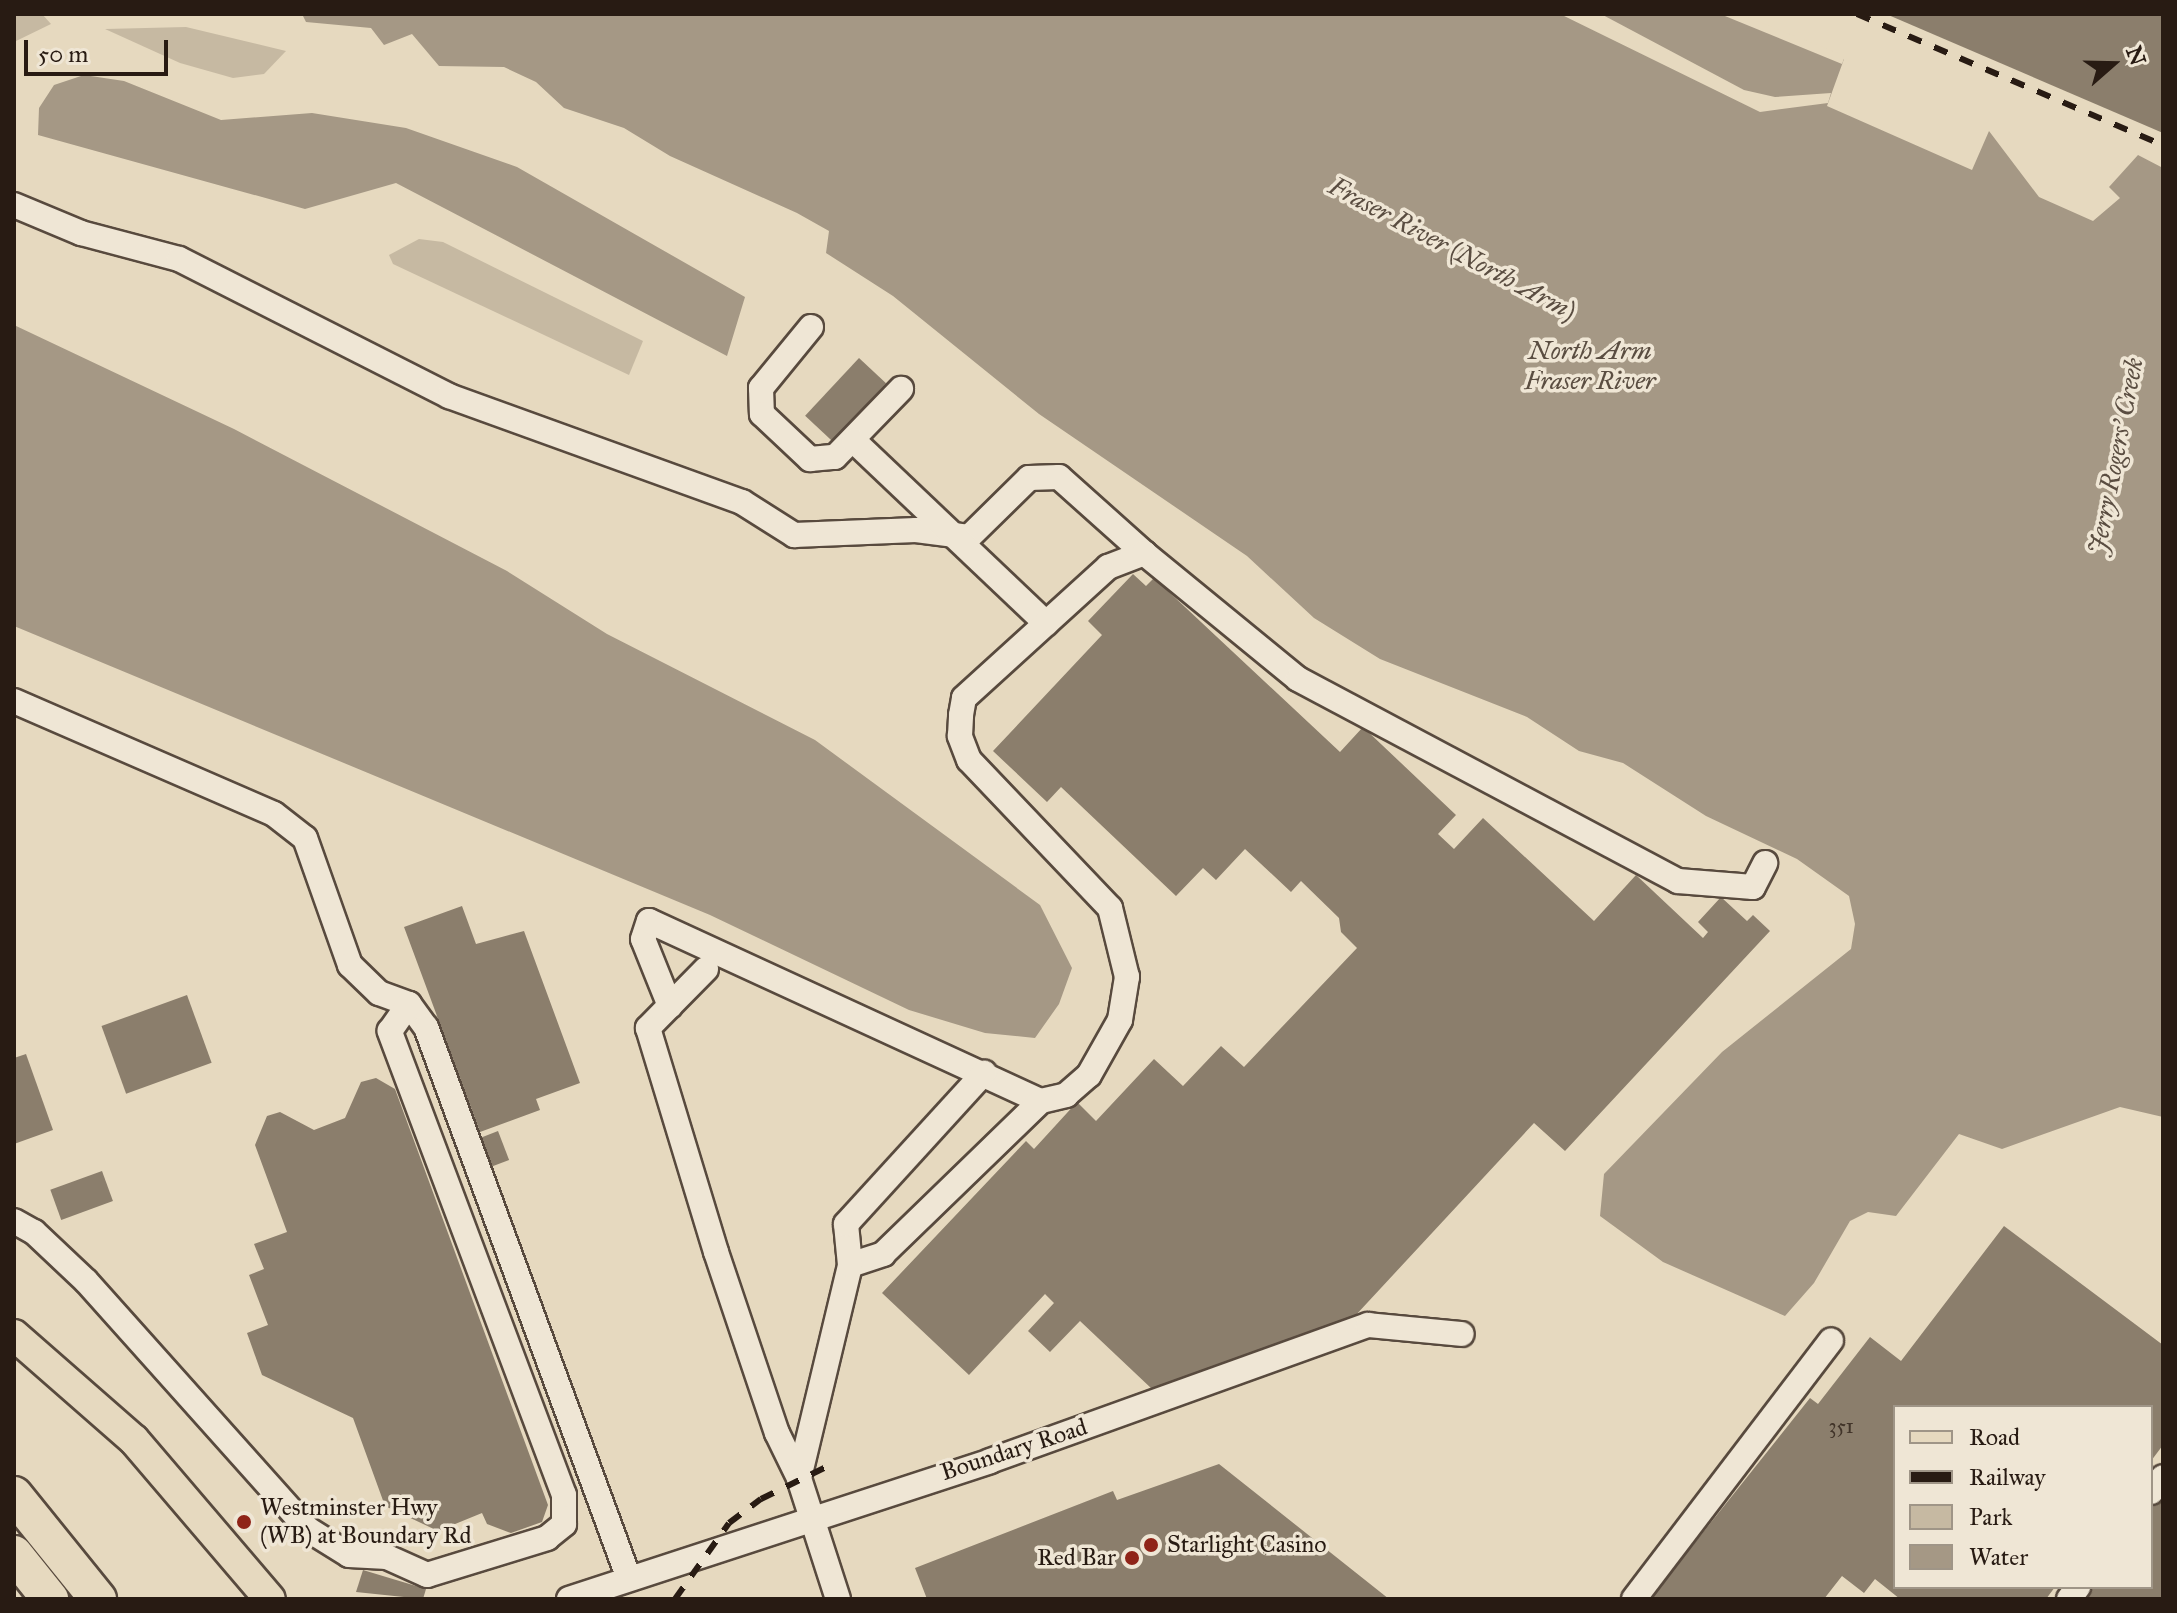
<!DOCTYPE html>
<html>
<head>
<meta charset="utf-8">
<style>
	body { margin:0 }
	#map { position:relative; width:2177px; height:1613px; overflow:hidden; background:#e6d9bf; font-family:"IM FELL Great Primer",serif }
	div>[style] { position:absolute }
	.green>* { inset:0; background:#c6b9a2 }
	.water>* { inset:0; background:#a59885 }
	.pier>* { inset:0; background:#e6d9bf }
	.building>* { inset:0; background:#8b7e6c; transform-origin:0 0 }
	.roads { filter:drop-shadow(2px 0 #584a3e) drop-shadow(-2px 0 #584a3e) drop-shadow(0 2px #584a3e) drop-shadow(0 -2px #584a3e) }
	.minor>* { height:24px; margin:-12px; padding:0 12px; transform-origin:12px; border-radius:12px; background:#efe6d5 }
	.major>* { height:30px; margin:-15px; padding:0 15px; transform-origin:15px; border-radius:15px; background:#e6d9bf }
	.highway>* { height:36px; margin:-18px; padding:0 18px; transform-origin:18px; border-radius:18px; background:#e6d9bf }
	.rail>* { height:6px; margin-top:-3px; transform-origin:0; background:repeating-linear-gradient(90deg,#281b13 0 14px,transparent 0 28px) }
	.dots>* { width:22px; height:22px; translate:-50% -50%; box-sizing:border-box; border:4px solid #efe6d5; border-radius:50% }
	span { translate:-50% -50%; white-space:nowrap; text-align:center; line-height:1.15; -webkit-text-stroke:7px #efe6d5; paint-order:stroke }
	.number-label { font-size:20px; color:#413429 }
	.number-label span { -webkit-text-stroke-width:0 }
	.street-label { font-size:24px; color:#281b13 }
	.poi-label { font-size:24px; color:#281b13 }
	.left { translate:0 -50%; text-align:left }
	.right { translate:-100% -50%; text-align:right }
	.water-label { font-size:26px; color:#5a4d41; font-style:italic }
	.frame { position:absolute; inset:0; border:16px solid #281b13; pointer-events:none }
	.legend { position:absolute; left:1893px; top:1405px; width:260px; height:184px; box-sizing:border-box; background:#efe6d5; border:2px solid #9f9587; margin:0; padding:10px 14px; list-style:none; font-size:24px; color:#281b13 }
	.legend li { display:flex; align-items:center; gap:16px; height:40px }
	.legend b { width:40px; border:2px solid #9f9587 }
	.north { position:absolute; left:2073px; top:24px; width:80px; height:80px; -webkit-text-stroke:6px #efe6d5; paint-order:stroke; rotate:70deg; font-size:22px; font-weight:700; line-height:32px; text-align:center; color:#281b13 }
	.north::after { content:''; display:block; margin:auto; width:28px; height:36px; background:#281b13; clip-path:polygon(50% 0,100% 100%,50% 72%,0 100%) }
	.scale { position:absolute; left:24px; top:40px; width:144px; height:36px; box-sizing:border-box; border:4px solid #281b13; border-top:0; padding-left:10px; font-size:24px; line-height:28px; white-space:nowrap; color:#281b13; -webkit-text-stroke:6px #efe6d5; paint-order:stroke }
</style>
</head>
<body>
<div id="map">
	<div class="green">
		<i style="clip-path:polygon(14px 14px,42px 14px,51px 24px,14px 42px)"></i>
		<i style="clip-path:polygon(186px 27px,286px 51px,264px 74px,233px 78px,180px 63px,105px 29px)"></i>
		<i style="clip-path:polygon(419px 239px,443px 242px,643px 341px,629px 375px,393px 264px,389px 255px)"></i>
	</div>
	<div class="water">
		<i style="clip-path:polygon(302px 14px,1730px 14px,1844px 59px,1827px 106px,1972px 170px,1989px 131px,2039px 197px,2093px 221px,2120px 198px,2109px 187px,2138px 155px,2163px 168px,2163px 1117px,2120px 1107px,2002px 1149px,1959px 1134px,1896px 1216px,1868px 1212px,1850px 1221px,1814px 1283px,1785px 1316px,1663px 1262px,1600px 1216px,1604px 1174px,1722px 1052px,1851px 949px,1855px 924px,1849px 896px,1797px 859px,1706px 816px,1623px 763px,1579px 751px,1527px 717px,1380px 659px,1314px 618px,1247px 556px,1039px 414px,893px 296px,826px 253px,829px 231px,797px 213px,670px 156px,624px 128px,564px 108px,536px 82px,504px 67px,439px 66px,412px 34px,384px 45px,371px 28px,306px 22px)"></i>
		<i style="clip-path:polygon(84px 75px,124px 81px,221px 120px,312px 113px,406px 128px,517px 167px,745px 297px,727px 356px,396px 183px,305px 209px,38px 135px,39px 108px,54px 85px)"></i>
		<i style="clip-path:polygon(14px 325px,234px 429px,507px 571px,607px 634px,815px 740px,1040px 905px,1072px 968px,1059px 1004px,1035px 1038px,985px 1033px,909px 1010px,710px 915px,14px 626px)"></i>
	</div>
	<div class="pier">
		<i style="clip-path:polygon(1560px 14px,1601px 14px,1744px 90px,1775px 97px,1831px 93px,1828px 103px,1760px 112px)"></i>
		<i style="clip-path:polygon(1720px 14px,1739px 14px,1845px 56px,1842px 64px)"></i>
	</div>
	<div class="building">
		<i style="clip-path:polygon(1886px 14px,2163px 14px,2163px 133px)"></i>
		<i style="left:859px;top:358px;width:37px;height:79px;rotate:43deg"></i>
		<i style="clip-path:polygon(1133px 574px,1146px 586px,1154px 578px,1340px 752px,1363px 727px,1456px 815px,1438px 834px,1454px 849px,1483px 818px,1594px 921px,1636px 875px,1703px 938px,1708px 932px,1698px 922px,1721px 897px,1747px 921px,1753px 915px,1770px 931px,1565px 1151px,1534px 1123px,1355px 1316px,1152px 1389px,1080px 1321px,1050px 1352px,1028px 1331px,1054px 1303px,1045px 1294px,969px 1375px,882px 1293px,1026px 1141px,1034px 1149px,1077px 1102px,1096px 1121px,1154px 1059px,1183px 1086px,1221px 1046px,1244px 1067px,1357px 948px,1341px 932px,1339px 918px,1301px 881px,1291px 892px,1245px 849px,1216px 880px,1203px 868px,1176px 896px,1061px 787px,1047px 802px,993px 751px,1102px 635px,1088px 621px)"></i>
		<i style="clip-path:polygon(462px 906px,476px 944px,524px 931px,580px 1083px,536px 1099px,540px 1110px,480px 1132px,404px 927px)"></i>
		<i style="left:187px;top:995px;width:72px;height:91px;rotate:70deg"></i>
		<i style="clip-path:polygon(26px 1054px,53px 1130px,14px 1144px,14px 1058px)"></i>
		<i style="clip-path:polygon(376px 1078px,395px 1089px,548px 1505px,542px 1522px,511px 1533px,487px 1524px,482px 1513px,438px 1531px,385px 1506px,353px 1418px,262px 1375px,247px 1333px,268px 1325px,249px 1275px,264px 1269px,254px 1244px,287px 1232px,255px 1145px,267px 1116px,280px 1112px,314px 1130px,345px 1118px,361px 1082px)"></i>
		<i style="left:498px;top:1131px;width:31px;height:22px;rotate:69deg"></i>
		<i style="left:102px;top:1171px;width:32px;height:55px;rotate:70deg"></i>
		<i style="clip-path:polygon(2004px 1226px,2163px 1345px,2163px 1445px,2151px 1461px,2151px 1407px,1895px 1407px,1895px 1587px,2055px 1587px,2046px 1599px,1900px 1599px,1875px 1579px,1864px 1593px,1842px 1576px,1824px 1599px,1650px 1599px,1810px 1398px,1818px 1404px,1870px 1337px,1901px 1361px)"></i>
		<i style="clip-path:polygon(1219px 1464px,1389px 1599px,927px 1599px,915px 1568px,1113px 1491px,1117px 1500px)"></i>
		<i style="clip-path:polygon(2163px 1494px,2163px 1599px,2082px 1599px,2091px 1587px,2151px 1587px,2151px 1509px)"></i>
		<i style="clip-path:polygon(363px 1570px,426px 1589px,423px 1599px,356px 1592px)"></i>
	</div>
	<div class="roads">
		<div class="minor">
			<i style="left:14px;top:205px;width:73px;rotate:22.7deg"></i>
			<i style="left:81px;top:233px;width:101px;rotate:14.9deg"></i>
			<i style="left:179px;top:259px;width:303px;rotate:26.9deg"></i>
			<i style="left:449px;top:396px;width:312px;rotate:19.9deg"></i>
			<i style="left:742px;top:502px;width:62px;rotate:32.4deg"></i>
			<i style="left:794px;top:535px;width:122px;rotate:-2.3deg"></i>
			<i style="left:916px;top:530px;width:53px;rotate:7.5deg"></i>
			<i style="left:969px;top:537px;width:84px;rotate:-44.5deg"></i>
			<i style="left:1029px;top:478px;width:30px;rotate:-2deg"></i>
			<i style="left:1059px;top:477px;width:114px;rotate:41.8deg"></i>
			<i style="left:811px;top:327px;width:79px;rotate:129.3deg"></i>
			<i style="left:761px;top:388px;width:26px;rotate:88deg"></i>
			<i style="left:762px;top:414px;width:66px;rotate:43.2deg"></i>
			<i style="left:810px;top:459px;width:25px;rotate:-5deg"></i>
			<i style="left:835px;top:457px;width:95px;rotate:-45.9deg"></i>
			<i style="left:854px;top:441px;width:265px;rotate:43.5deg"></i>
			<i style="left:14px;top:701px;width:283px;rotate:23.5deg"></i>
			<i style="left:274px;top:814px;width:39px;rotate:38deg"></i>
			<i style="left:305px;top:838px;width:135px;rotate:70.5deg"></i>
			<i style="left:350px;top:965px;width:40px;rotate:44deg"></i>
			<i style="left:379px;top:993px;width:32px;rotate:20deg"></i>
			<i style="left:409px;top:1004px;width:29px;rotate:54deg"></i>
			<i style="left:426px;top:1027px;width:585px;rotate:69.8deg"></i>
			<i style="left:706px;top:969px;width:83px;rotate:134.5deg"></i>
			<i style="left:648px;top:1028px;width:234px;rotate:73.1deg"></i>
			<i style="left:716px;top:1252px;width:191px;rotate:71.4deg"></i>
			<i style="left:777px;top:1433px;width:50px;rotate:63.9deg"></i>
			<i style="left:670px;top:1006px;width:72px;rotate:-111.9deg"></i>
			<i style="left:643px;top:939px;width:19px;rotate:-72deg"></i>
			<i style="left:649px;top:921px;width:431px;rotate:24.7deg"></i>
			<i style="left:1041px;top:1101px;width:26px;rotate:-13deg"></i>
			<i style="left:1066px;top:1095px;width:30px;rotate:-41deg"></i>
			<i style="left:1089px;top:1075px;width:63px;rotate:-60.6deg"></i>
			<i style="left:1120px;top:1020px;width:44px;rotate:-80.8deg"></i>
			<i style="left:1127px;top:977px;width:71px;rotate:-103.8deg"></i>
			<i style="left:1110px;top:908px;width:204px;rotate:-133.6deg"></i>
			<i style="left:969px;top:760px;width:26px;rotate:-111deg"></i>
			<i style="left:960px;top:736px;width:21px;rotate:-87deg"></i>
			<i style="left:961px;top:715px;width:17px;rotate:-80deg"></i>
			<i style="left:964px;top:698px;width:195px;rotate:-42.3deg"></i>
			<i style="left:1108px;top:567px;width:39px;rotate:-21deg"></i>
			<i style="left:1144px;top:553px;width:199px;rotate:39.3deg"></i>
			<i style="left:1298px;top:679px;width:430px;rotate:28deg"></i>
			<i style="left:1678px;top:881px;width:75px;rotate:4.6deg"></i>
			<i style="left:1753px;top:887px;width:27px;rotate:-63deg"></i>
			<i style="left:14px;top:1221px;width:23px;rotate:29deg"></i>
			<i style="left:34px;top:1232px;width:71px;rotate:43.3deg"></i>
			<i style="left:86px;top:1281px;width:334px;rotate:48.2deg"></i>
			<i style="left:309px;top:1530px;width:47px;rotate:32deg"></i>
			<i style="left:349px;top:1555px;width:38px;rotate:3deg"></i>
			<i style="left:387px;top:1557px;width:44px;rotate:24.2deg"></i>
			<i style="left:427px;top:1575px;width:126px;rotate:-17.1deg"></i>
			<i style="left:547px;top:1538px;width:22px;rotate:-39deg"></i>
			<i style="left:564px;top:1524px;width:29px;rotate:-90deg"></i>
			<i style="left:564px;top:1495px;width:496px;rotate:-110.6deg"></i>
			<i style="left:390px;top:1031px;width:33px;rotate:-55deg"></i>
			<i style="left:850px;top:1265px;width:35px;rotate:-18deg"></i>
			<i style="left:883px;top:1254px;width:220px;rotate:-44.1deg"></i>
			<i style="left:2151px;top:1492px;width:19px;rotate:-51deg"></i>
			<i style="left:569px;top:1599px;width:443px;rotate:-18.1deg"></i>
			<i style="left:990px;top:1461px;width:402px;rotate:-19.8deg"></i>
			<i style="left:1368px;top:1325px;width:94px;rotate:5.5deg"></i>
			<i style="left:838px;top:1599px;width:127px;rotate:-107.9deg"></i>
			<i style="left:799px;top:1478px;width:219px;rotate:-76.5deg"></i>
			<i style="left:850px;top:1265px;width:41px;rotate:-95.6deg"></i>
			<i style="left:846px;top:1224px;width:205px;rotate:-47.6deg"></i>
			<i style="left:1634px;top:1599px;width:325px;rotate:-52.7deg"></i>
			<i style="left:2069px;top:1599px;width:15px;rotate:-53deg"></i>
		</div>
		<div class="major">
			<i style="left:14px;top:1335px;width:159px;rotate:41.2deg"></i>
			<i style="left:134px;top:1440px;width:209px;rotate:49.5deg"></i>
		</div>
		<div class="highway">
			<i style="left:14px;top:1495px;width:134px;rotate:51.1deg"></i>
			<i style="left:14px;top:1554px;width:58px;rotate:51.3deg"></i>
		</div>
	</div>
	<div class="rail">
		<i style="left:1857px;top:14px;width:333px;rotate:23.2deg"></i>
		<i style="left:675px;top:1599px;width:93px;rotate:-54.6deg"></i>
		<i style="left:729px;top:1523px;width:40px;rotate:-37deg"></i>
		<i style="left:761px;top:1499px;width:72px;rotate:-26.2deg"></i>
	</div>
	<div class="dots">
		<i style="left:244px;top:1522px;background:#8f2418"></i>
		<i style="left:1151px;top:1545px;background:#8f2418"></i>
		<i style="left:1132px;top:1558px;background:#8f2418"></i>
	</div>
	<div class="number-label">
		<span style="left:1841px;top:1426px">351</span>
	</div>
	<div class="street-label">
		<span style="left:1014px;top:1450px;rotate:-18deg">Boundary Road</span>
	</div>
	<div class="poi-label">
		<span class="left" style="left:260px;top:1522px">Westminster Hwy<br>(WB) at Boundary Rd</span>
		<span class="left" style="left:1167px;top:1545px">Starlight Casino</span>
		<span class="right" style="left:1116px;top:1558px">Red Bar</span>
	</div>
	<div class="water-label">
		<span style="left:1452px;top:249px;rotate:28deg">Fraser River (North Arm)</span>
		<span style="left:1590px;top:366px">North Arm<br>Fraser River</span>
		<span style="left:2116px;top:456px;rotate:-79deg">Jerry Rogers' Creek</span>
	</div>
	<div class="frame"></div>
	<ul class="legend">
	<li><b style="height:10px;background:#e6d9bf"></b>Road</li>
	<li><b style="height:10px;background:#281b13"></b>Railway</li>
	<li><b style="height:22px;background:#c6b9a2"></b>Park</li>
	<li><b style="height:22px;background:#a59885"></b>Water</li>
	</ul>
	<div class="north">N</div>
	<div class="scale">50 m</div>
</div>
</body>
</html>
